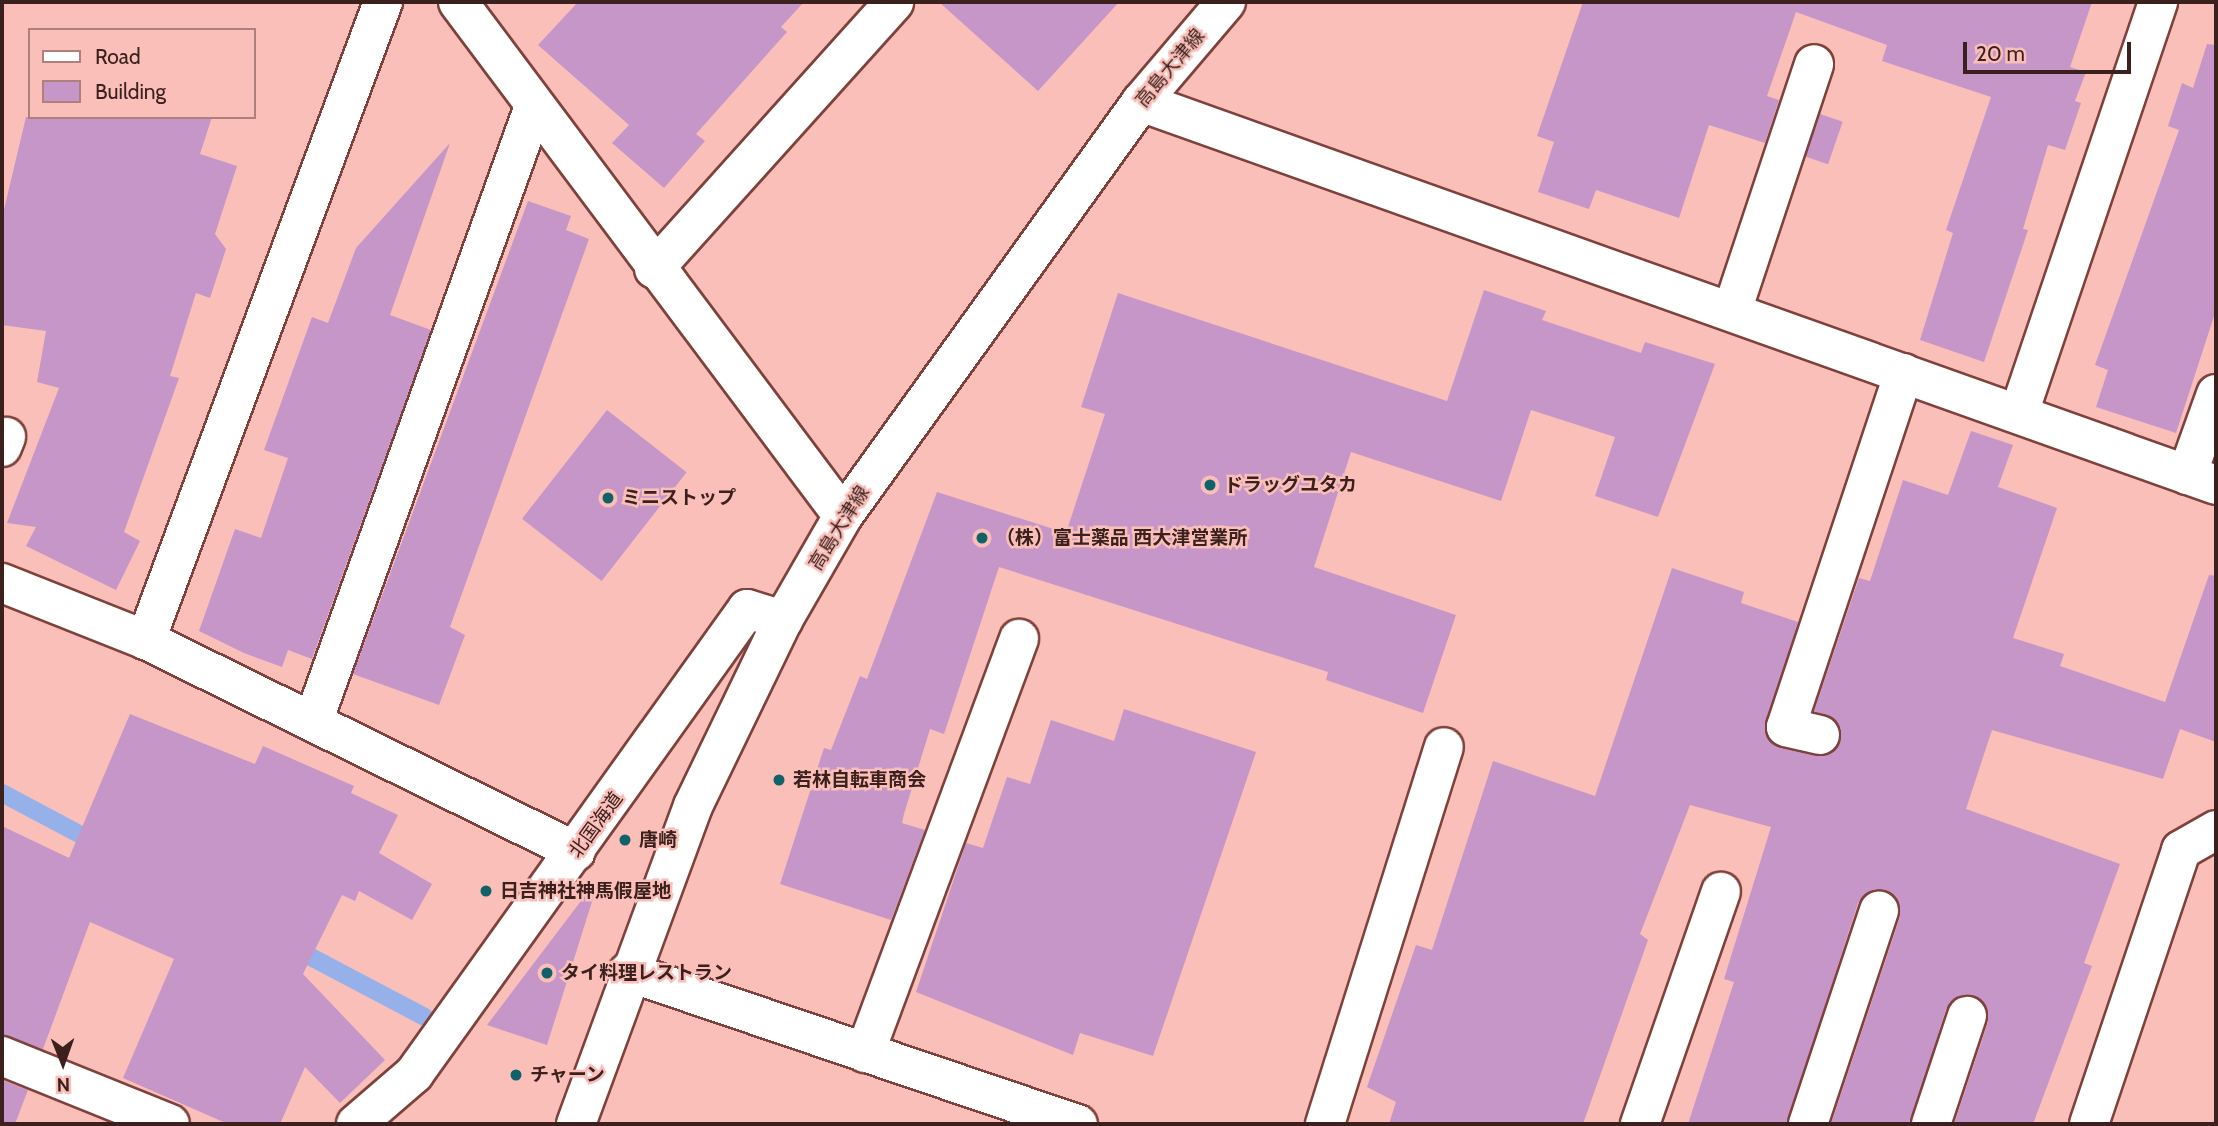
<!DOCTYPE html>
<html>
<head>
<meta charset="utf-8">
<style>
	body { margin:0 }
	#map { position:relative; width:2218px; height:1126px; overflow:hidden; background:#fabfb9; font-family:Cabin,"Noto Sans JP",sans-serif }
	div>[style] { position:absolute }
	.stream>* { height:18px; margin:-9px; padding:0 9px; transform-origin:9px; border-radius:9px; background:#96b1ea }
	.building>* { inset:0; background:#c696c8; transform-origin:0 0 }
	.roads { filter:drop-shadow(2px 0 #7e413c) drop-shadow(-2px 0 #7e413c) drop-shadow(0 2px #7e413c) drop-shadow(0 -2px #7e413c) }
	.minor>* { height:38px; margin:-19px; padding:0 19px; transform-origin:19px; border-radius:19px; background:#fff }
	.secondary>* { height:38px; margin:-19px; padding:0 19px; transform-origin:19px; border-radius:19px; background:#fff }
	.dots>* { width:19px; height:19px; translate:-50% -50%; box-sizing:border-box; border:4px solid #fabfb9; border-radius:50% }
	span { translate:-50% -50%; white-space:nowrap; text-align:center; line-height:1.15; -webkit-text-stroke:5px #fabfb9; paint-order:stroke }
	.street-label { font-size:19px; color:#3b201d }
	.poi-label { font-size:19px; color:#3b201d; font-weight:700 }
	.left { translate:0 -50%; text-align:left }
	.frame { position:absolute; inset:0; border:4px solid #3b201d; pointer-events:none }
	.legend { position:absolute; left:28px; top:28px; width:228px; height:91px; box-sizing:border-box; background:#fabfb9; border:2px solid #ae7f7b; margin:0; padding:9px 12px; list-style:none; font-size:21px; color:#3b201d }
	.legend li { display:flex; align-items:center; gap:14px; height:35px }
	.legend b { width:35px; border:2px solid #ae7f7b }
	.north { position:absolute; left:28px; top:1028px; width:70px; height:70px; -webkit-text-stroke:5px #fabfb9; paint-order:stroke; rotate:179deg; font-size:19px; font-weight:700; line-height:28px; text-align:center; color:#3b201d }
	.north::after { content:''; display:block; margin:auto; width:24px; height:32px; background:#3b201d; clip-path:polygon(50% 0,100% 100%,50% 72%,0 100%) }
	.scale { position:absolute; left:1963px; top:42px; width:168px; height:32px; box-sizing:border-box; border:4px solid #3b201d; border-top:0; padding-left:9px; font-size:21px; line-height:24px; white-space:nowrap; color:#3b201d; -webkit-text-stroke:5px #fabfb9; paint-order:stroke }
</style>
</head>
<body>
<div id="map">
	<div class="stream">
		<i style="left:2px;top:793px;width:111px;rotate:28deg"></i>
		<i style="left:292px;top:947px;width:150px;rotate:27.8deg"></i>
	</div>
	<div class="building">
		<i style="clip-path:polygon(578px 2px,804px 2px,781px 27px,787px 32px,696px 134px,705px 141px,664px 188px,612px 143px,629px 125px,538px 45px)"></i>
		<i style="clip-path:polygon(939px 2px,1119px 2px,1038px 91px)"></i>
		<i style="clip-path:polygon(1583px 2px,2092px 2px,2070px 67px,2086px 72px,2075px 101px,2081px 103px,2065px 150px,2048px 145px,2023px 229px,2028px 230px,1984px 362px,1920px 340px,1953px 233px,1946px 230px,1991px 97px,1882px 61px,1887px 45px,1796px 12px,1767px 96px,1779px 100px,1765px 143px,1709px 125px,1679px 218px,1596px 190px,1589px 209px,1538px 192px,1554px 142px,1537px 136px)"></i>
		<i style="clip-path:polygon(2207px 44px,2216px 45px,2216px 310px,2176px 433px,2096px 407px,2108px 370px,2095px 365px,2179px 130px,2168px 126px,2182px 83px,2193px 88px)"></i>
		<i style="left:1820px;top:114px;width:24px;height:45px;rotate:19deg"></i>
		<i style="clip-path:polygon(26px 117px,212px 117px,200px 154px,237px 166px,215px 234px,226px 249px,210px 298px,196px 293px,170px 376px,179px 378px,124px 532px,140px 541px,116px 590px,26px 546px,36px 527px,7px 523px,59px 388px,37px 382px,46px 331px,2px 325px,2px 218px)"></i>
		<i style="clip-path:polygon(450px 143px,390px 315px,431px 330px,312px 659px,288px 650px,282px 667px,244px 653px,199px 631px,235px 529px,261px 538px,288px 458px,264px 450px,312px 317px,328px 323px,356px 248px)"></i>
		<i style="clip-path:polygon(528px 201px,571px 216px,566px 230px,589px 239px,450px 627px,465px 635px,439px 705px,353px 674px)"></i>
		<i style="clip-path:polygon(1484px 290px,1546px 311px,1542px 320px,1641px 353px,1645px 342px,1715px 364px,1658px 517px,1595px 496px,1615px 437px,1531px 410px,1501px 501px,1351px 452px,1314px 567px,1456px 615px,1423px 713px,1326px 680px,1328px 672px,999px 567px,944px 734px,930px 729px,904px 814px,902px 823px,925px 830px,891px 920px,780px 884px,824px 748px,831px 750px,860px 676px,867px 679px,937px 492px,1066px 533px,1105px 414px,1081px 407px,1118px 293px,1447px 401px)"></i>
		<i style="left:607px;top:410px;width:101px;height:138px;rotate:38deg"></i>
		<i style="clip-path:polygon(1971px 431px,2013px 445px,1998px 487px,2057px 508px,2013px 638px,2064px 654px,2060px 666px,2165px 702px,2209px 575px,2216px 576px,2216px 742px,2180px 729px,2163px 779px,1992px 730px,1966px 809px,2120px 864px,2084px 963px,2092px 966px,2033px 1124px,1954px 1124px,1988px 1022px,1983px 1001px,1963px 995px,1946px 1009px,1910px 1124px,1831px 1124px,1900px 917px,1896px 896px,1875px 889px,1858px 903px,1787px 1124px,1688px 1124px,1734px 982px,1724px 979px,1771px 827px,1690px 805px,1640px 934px,1648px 940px,1583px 1124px,1389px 1124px,1396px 1102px,1367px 1087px,1416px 945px,1432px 950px,1493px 761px,1595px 796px,1672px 568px,1744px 592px,1741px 603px,1798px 622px,1765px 733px,1781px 748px,1816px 756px,1835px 750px,1841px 728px,1814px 711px,1859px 578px,1870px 581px,1903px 480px,1948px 495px)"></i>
		<i style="clip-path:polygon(1124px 709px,1256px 752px,1153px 1056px,1080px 1033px,1073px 1055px,916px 992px,966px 843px,983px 848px,1007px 777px,1030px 784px,1051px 720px,1114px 741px)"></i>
		<i style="clip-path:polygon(130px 714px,255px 764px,263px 746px,354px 786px,351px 793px,398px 815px,379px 853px,432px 884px,412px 920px,359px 891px,355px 901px,342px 895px,303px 974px,385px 1060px,340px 1103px,305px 1067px,280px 1124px,228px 1124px,123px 1078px,174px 959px,90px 922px,43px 1049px,2px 1035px,2px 826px,69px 858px)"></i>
		<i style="clip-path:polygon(590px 889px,595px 892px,547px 1045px,487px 1025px)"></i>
		<i style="clip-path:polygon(2px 1080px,28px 1090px,15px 1124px,2px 1124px)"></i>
	</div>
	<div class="roads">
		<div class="minor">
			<i style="left:383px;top:2px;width:681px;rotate:110.38deg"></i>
			<i style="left:146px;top:640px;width:479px;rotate:26.2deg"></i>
			<i style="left:458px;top:2px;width:642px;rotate:53.17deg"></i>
			<i style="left:1141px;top:102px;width:1141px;rotate:19.61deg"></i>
			<i style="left:654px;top:269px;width:359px;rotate:-48deg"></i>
			<i style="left:1732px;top:311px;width:260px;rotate:-71.6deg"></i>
			<i style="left:2019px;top:413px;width:434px;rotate:-71.3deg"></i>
			<i style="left:2px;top:447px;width:11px;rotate:-68deg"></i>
			<i style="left:2187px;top:475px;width:86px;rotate:-70.3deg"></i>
			<i style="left:2px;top:583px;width:155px;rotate:21.6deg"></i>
			<i style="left:313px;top:722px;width:651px;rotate:-70.26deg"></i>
			<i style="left:1820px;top:735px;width:35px;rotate:-167deg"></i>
			<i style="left:1786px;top:727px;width:373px;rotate:-71.6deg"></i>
			<i style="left:628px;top:972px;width:475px;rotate:18.7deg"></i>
			<i style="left:865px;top:1053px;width:442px;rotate:-69.6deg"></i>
			<i style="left:2px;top:1056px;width:181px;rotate:22deg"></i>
			<i style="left:356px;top:1124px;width:77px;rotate:-40.8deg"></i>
			<i style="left:414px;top:1074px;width:572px;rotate:-54.39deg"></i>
			<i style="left:747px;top:609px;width:38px;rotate:17deg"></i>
			<i style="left:1325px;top:1124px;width:395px;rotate:-72.5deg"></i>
			<i style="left:1640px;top:1124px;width:246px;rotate:-70.8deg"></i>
			<i style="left:1808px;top:1124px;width:225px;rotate:-71.6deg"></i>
			<i style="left:1931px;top:1124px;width:114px;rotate:-71.6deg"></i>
			<i style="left:2089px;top:1124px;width:289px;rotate:-71.4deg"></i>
			<i style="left:2181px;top:850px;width:40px;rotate:-29.7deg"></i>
		</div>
		<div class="secondary">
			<i style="left:576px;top:1124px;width:339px;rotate:-69.8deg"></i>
			<i style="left:693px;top:806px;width:207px;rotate:-64.2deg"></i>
			<i style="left:783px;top:620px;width:120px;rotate:-60deg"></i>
			<i style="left:843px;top:516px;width:510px;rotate:-54.25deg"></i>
			<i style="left:1141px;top:102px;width:131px;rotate:-49.6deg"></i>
		</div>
	</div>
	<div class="dots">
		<i style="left:1210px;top:485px;background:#116169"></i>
		<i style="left:608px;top:498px;background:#116169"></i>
		<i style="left:982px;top:538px;background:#116169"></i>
		<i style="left:779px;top:780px;background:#116169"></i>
		<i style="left:625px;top:840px;background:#116169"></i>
		<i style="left:486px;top:891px;background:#116169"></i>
		<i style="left:547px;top:973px;background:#116169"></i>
		<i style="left:516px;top:1075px;background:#116169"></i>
	</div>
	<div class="street-label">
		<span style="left:1170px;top:68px;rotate:-50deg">高島大津線</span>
		<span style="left:839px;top:528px;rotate:-58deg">高島大津線</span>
		<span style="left:596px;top:825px;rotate:-54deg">北国海道</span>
	</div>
	<div class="poi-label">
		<span class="left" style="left:1224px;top:485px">ドラッグユタカ</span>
		<span class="left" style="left:622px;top:498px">ミニストップ</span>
		<span class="left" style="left:996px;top:538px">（株）富士薬品 西大津営業所</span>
		<span class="left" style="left:793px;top:780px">若林自転車商会</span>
		<span class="left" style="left:639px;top:840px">唐崎</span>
		<span class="left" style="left:500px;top:891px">日吉神社神馬假屋地</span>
		<span class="left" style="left:561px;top:973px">タイ料理レストラン</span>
		<span class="left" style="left:530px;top:1075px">チャーン</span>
	</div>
	<div class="frame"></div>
	<ul class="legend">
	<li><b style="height:9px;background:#fff"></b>Road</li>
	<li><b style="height:19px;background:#c696c8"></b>Building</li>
	</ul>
	<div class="north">N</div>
	<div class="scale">20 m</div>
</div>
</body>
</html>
